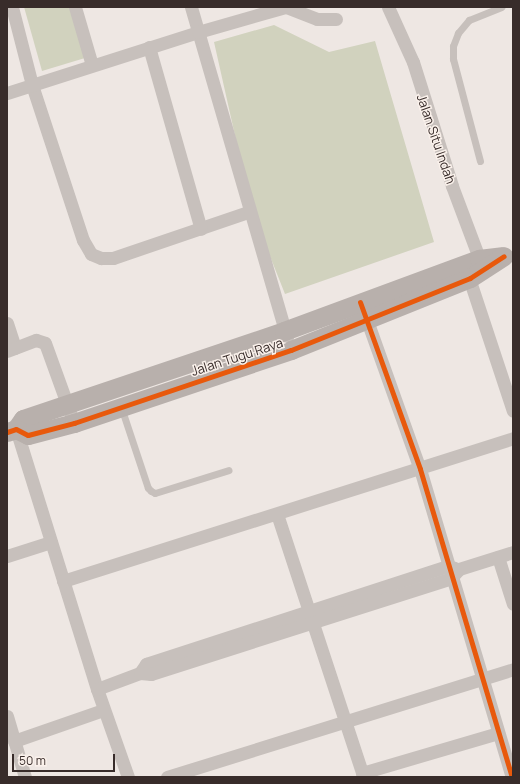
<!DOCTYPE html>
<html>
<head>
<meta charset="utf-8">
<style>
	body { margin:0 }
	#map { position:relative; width:520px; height:784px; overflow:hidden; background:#eee7e3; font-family:Manrope,sans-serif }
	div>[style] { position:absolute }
	.green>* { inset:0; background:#d1d2be }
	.lane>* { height:7px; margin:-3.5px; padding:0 3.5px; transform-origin:3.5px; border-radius:3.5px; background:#c7c0bc }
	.street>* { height:13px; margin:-6.5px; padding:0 6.5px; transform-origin:6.5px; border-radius:6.5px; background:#c7c0bc }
	.secondary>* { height:19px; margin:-9.5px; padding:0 9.5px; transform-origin:9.5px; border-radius:9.5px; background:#b8b0ac }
	.cycleway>* { height:5px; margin:-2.5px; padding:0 2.5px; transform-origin:2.5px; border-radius:2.5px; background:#e8590c }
	span { translate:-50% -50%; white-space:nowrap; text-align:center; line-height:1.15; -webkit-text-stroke:3px #faf1eb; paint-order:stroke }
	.street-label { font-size:13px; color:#382c2a }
	.frame { position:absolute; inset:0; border:8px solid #382c2a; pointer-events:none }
	.scale { position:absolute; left:12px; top:754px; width:103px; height:18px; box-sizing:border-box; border:2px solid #382c2a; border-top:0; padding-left:5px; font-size:12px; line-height:14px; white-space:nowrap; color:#382c2a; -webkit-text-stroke:3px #faf1eb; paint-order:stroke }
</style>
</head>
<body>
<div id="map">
	<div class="green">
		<i style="clip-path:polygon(24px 7px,70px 7px,85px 58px,42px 71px)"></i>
		<i style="clip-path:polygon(274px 25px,329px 52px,375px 41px,434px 242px,285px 294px,252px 211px,214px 42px)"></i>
	</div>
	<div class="lane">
		<i style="left:480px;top:161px;width:106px;rotate:-104.8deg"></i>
		<i style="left:453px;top:59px;width:13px;rotate:-90deg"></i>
		<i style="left:453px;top:46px;width:14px;rotate:-69deg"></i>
		<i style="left:458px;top:33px;width:17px;rotate:-50deg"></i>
		<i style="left:469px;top:20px;width:35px;rotate:-22deg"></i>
		<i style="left:121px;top:407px;width:85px;rotate:71.6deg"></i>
		<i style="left:148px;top:488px;width:4px;rotate:45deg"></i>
		<i style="left:151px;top:491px;width:4px;rotate:27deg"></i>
		<i style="left:155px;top:493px;width:77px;rotate:-17.3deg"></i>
	</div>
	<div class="street">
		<i style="left:12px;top:7px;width:81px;rotate:75.6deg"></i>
		<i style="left:32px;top:85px;width:163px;rotate:71.8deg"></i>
		<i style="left:83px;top:240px;width:16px;rotate:60deg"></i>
		<i style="left:91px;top:254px;width:11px;rotate:22deg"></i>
		<i style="left:101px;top:258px;width:12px"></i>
		<i style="left:113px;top:258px;width:143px;rotate:-18.8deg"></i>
		<i style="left:75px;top:7px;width:60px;rotate:73.7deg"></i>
		<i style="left:191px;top:7px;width:344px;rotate:73.8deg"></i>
		<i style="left:286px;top:7px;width:33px;rotate:21deg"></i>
		<i style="left:317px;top:19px;width:19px"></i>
		<i style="left:388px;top:7px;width:60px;rotate:65.6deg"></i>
		<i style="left:413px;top:62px;width:130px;rotate:72.5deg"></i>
		<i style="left:452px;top:186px;width:85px;rotate:69.4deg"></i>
		<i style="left:149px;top:47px;width:189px;rotate:74.1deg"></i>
		<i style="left:7px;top:93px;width:201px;rotate:-17.7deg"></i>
		<i style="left:198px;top:32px;width:91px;rotate:-16deg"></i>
		<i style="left:467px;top:272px;width:146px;rotate:71.7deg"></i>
		<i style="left:364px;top:312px;width:167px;rotate:70.4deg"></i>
		<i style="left:420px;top:469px;width:321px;rotate:73.4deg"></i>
		<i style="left:7px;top:323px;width:26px;rotate:72deg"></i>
		<i style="left:7px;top:351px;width:31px;rotate:-21deg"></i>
		<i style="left:36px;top:340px;width:9px;rotate:18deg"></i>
		<i style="left:45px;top:343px;width:85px;rotate:70.1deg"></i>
		<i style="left:16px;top:429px;width:272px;rotate:72.7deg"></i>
		<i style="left:97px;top:689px;width:93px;rotate:70.6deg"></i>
		<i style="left:277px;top:514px;width:273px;rotate:71.8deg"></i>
		<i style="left:362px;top:773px;width:142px;rotate:-16.4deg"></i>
		<i style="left:7px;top:556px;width:46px;rotate:-17.7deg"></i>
		<i style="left:498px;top:557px;width:49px;rotate:72.3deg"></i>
		<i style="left:63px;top:581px;width:472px;rotate:-17.6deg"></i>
		<i style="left:140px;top:673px;width:11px;rotate:-56deg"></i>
		<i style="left:146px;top:664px;width:318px;rotate:-18deg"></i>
		<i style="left:448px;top:566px;width:7px;rotate:16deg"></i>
		<i style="left:97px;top:689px;width:46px;rotate:-20.4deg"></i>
		<i style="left:140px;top:673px;width:11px;rotate:5deg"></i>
		<i style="left:151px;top:674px;width:315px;rotate:-17.7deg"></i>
		<i style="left:451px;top:578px;width:12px;rotate:-48deg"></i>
		<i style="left:459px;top:569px;width:57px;rotate:-17.5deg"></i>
		<i style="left:7px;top:716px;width:64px;rotate:73.6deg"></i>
		<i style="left:14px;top:741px;width:94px;rotate:-19.2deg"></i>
		<i style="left:167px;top:777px;width:362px;rotate:-17.3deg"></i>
	</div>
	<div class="secondary">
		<i style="left:16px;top:429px;width:12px;rotate:-55deg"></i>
		<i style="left:23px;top:419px;width:275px;rotate:-18.6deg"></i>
		<i style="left:284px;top:331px;width:208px;rotate:-20.3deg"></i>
		<i style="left:479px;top:259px;width:23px;rotate:-7deg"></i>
		<i style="left:7px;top:432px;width:9px;rotate:-18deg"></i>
		<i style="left:16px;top:429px;width:13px;rotate:27deg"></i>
		<i style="left:28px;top:435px;width:48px;rotate:-14.6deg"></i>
		<i style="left:74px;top:423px;width:229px;rotate:-18.6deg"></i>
		<i style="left:291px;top:350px;width:193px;rotate:-21.9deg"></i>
		<i style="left:470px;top:278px;width:40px;rotate:-32.9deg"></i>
	</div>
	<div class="cycleway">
		<i style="left:360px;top:302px;width:177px;rotate:70.2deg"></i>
		<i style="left:420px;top:469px;width:321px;rotate:73.4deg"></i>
		<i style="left:7px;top:432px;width:9px;rotate:-18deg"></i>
		<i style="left:16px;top:429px;width:13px;rotate:27deg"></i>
		<i style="left:28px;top:435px;width:48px;rotate:-14.6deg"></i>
		<i style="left:74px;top:423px;width:229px;rotate:-18.6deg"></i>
		<i style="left:291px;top:350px;width:193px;rotate:-21.9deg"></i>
		<i style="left:470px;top:278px;width:40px;rotate:-32.9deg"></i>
	</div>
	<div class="street-label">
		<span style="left:436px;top:139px;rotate:71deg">Jalan Situ Indah</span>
		<span style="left:237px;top:357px;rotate:-18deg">Jalan Tugu Raya</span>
	</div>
	<div class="frame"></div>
	<div class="scale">50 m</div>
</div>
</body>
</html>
